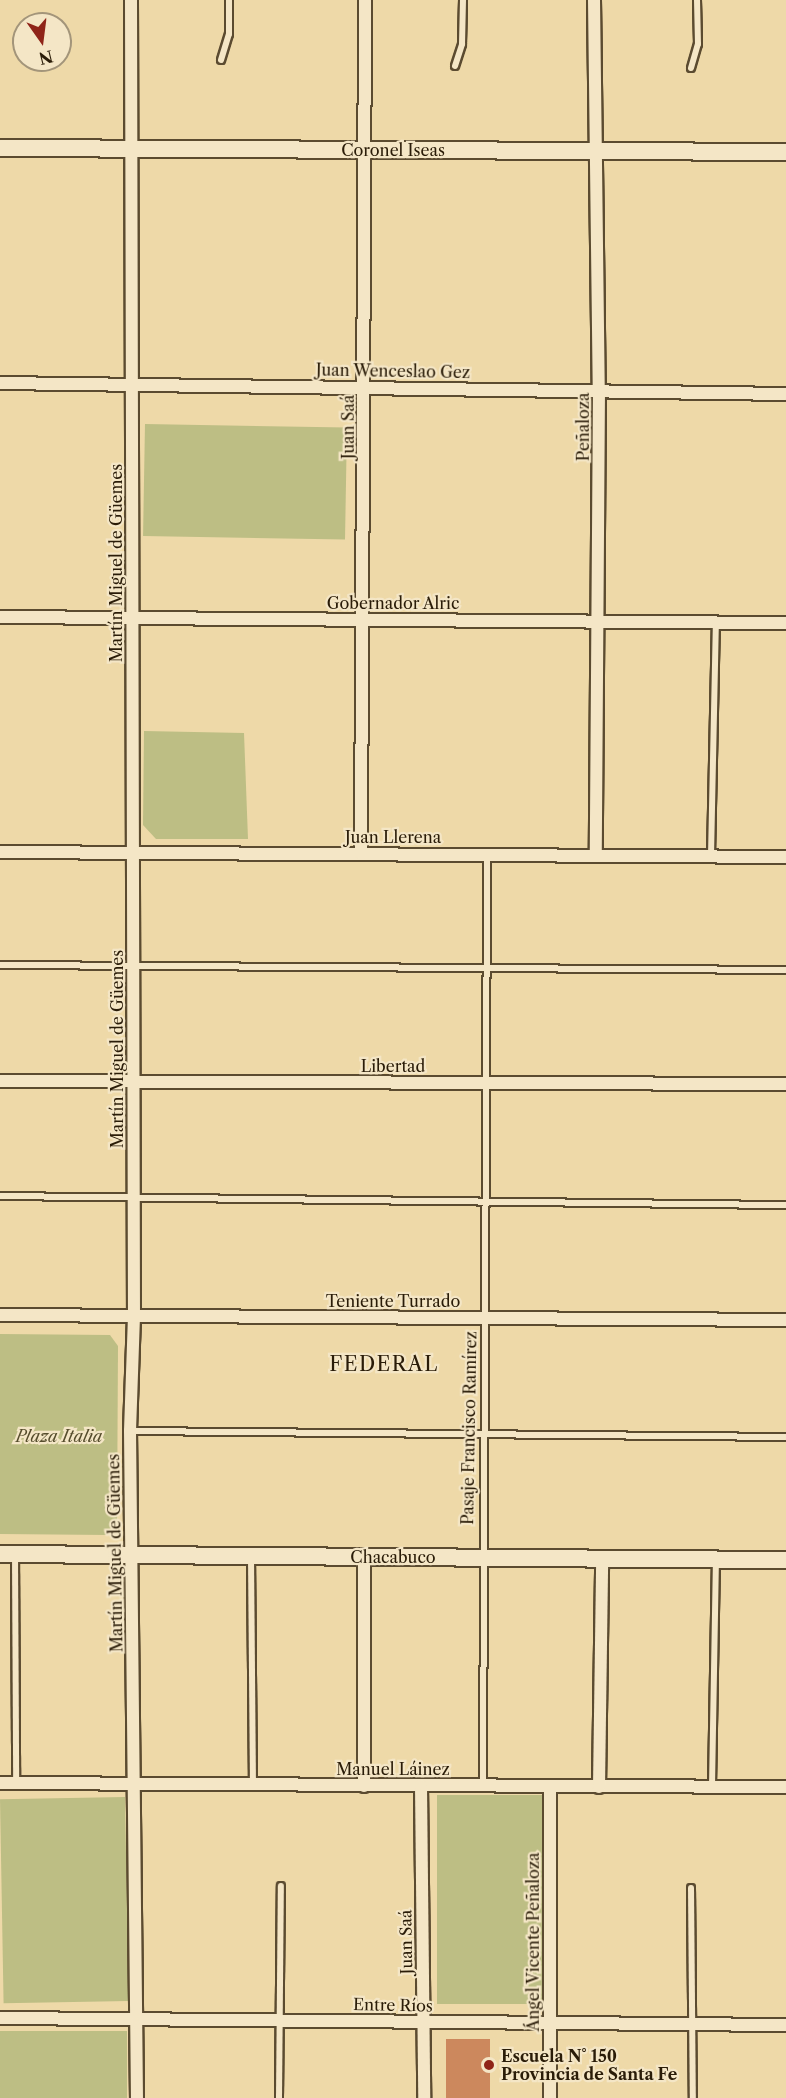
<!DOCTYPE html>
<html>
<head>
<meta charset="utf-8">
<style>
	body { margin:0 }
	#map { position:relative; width:786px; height:2098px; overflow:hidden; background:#eed9a8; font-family:"Libre Caslon Text",serif }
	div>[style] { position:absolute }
	.green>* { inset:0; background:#bdbe84; transform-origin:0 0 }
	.building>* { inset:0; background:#cc885d; transform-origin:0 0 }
	.roads { filter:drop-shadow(2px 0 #5b4b30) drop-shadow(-2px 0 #5b4b30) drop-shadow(0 2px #5b4b30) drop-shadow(0 -2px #5b4b30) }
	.lane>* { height:6px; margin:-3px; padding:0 3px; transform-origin:3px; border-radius:3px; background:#f4e6c6 }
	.street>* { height:12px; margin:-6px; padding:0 6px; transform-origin:6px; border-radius:6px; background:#f4e6c6 }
	.secondary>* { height:16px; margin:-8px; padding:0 8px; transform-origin:8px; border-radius:8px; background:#f4e6c6 }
	.dots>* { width:16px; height:16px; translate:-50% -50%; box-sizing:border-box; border:3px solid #f4e6c6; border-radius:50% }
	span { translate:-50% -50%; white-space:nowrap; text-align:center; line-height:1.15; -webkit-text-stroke:4.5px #f4e6c6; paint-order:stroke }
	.street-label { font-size:16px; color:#2a1c08 }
	.park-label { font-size:16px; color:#564d2d; font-style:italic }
	.poi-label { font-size:16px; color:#2a1c08; font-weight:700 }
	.left { translate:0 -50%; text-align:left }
	.quarter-label { font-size:20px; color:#2a1c08; letter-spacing:1.5px }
	.north { position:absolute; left:12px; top:12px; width:60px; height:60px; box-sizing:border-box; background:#f4e6c6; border:2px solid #a3957a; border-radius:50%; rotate:166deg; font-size:16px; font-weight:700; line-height:24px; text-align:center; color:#2a1c08 }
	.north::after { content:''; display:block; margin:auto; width:21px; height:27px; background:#8f2418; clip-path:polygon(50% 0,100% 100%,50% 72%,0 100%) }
</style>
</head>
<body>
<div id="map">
	<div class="green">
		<i style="left:145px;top:424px;width:202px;height:112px;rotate:1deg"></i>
		<i style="clip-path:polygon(144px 731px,244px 733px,248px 839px,156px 839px,143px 825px)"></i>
		<i style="clip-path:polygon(0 1334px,110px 1335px,118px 1346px,117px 1525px,108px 1535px,0 1534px)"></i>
		<i style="left:437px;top:1795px;width:105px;height:209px"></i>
		<i style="left:125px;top:1797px;width:204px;height:125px;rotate:89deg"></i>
		<i style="left:0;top:2031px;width:127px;height:67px"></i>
	</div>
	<div class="building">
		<i style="left:446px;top:2039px;width:44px;height:59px"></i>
	</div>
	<div class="roads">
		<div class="lane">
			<i style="left:221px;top:60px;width:27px;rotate:-73deg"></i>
			<i style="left:229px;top:34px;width:34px;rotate:-90deg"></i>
			<i style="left:455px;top:66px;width:23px;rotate:-72deg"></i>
			<i style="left:462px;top:44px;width:44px;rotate:-88.7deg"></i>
			<i style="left:691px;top:68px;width:25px;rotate:-74deg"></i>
			<i style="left:698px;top:44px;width:44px;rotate:-91.3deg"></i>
			<i style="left:711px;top:856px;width:233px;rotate:-88.8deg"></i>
			<i style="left:0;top:965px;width:786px;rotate:0.36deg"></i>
			<i style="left:0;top:1196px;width:786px;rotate:0.66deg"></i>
			<i style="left:130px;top:1431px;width:656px;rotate:0.52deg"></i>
			<i style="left:15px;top:1555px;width:229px;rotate:89.7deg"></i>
			<i style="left:251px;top:1557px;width:228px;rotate:89.5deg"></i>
			<i style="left:483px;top:1785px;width:931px;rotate:-89.75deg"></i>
			<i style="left:712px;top:1786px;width:226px;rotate:-89deg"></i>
			<i style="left:691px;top:1888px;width:210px;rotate:89.5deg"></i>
			<i style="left:279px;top:2098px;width:212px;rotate:-89.5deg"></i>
		</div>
		<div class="street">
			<i style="left:131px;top:0;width:1316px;rotate:89.87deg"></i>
			<i style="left:134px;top:1316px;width:115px;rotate:92deg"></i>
			<i style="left:130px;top:1431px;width:667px;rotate:89.4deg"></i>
			<i style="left:594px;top:0;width:390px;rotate:89.3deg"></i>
			<i style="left:599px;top:390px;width:465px;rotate:90.4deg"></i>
			<i style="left:0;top:383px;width:786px;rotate:0.8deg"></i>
			<i style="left:0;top:617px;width:786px;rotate:0.44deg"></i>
			<i style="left:0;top:852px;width:786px;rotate:0.36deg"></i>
			<i style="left:361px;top:853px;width:853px;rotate:-89.73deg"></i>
			<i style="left:0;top:1081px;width:786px;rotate:0.22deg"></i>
			<i style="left:0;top:1315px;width:786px;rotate:0.36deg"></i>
			<i style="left:364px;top:1557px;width:229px;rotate:90deg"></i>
			<i style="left:0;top:1783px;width:786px;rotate:0.29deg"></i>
			<i style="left:421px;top:1786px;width:312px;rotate:89.4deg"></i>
			<i style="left:550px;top:1786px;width:312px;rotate:90deg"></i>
			<i style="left:599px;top:1787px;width:228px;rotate:-89.2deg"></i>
			<i style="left:0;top:2018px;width:786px;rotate:0.51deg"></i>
		</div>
		<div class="secondary">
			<i style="left:0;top:148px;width:786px;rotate:0.29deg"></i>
			<i style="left:0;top:1554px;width:786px;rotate:0.44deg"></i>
		</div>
	</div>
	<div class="dots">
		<i style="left:489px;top:2065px;background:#8f2418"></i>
	</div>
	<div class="street-label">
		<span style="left:393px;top:150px">Coronel Iseas</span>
		<span style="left:393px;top:371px;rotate:1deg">Juan Wenceslao Gez</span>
		<span style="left:348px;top:427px;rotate:-90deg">Juan Saá</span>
		<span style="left:583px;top:427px;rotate:-90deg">Peñaloza</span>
		<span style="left:116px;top:563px;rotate:-90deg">Martín Miguel de Güemes</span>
		<span style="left:393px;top:603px">Gobernador Alric</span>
		<span style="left:393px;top:837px">Juan Llerena</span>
		<span style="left:117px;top:1049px;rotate:-90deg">Martín Miguel de Güemes</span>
		<span style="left:393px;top:1066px">Libertad</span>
		<span style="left:393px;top:1301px">Teniente Turrado</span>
		<span style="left:469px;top:1428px;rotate:-89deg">Pasaje Francisco Ramírez</span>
		<span style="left:115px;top:1553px;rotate:-91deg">Martín Miguel de Güemes</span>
		<span style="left:393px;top:1557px">Chacabuco</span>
		<span style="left:393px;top:1769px">Manuel Láinez</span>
		<span style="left:406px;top:1942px;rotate:-91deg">Juan Saá</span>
		<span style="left:533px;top:1942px;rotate:-90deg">Ángel Vicente Peñaloza</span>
		<span style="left:393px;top:2005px;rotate:1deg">Entre Ríos</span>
	</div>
	<div class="park-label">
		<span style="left:59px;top:1436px">Plaza Italia</span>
	</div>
	<div class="poi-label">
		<span class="left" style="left:501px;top:2065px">Escuela N° 150<br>Provincia de Santa Fe</span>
	</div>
	<div class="quarter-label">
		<span style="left:384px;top:1364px">FEDERAL</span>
	</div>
	<div class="north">N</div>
</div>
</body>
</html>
